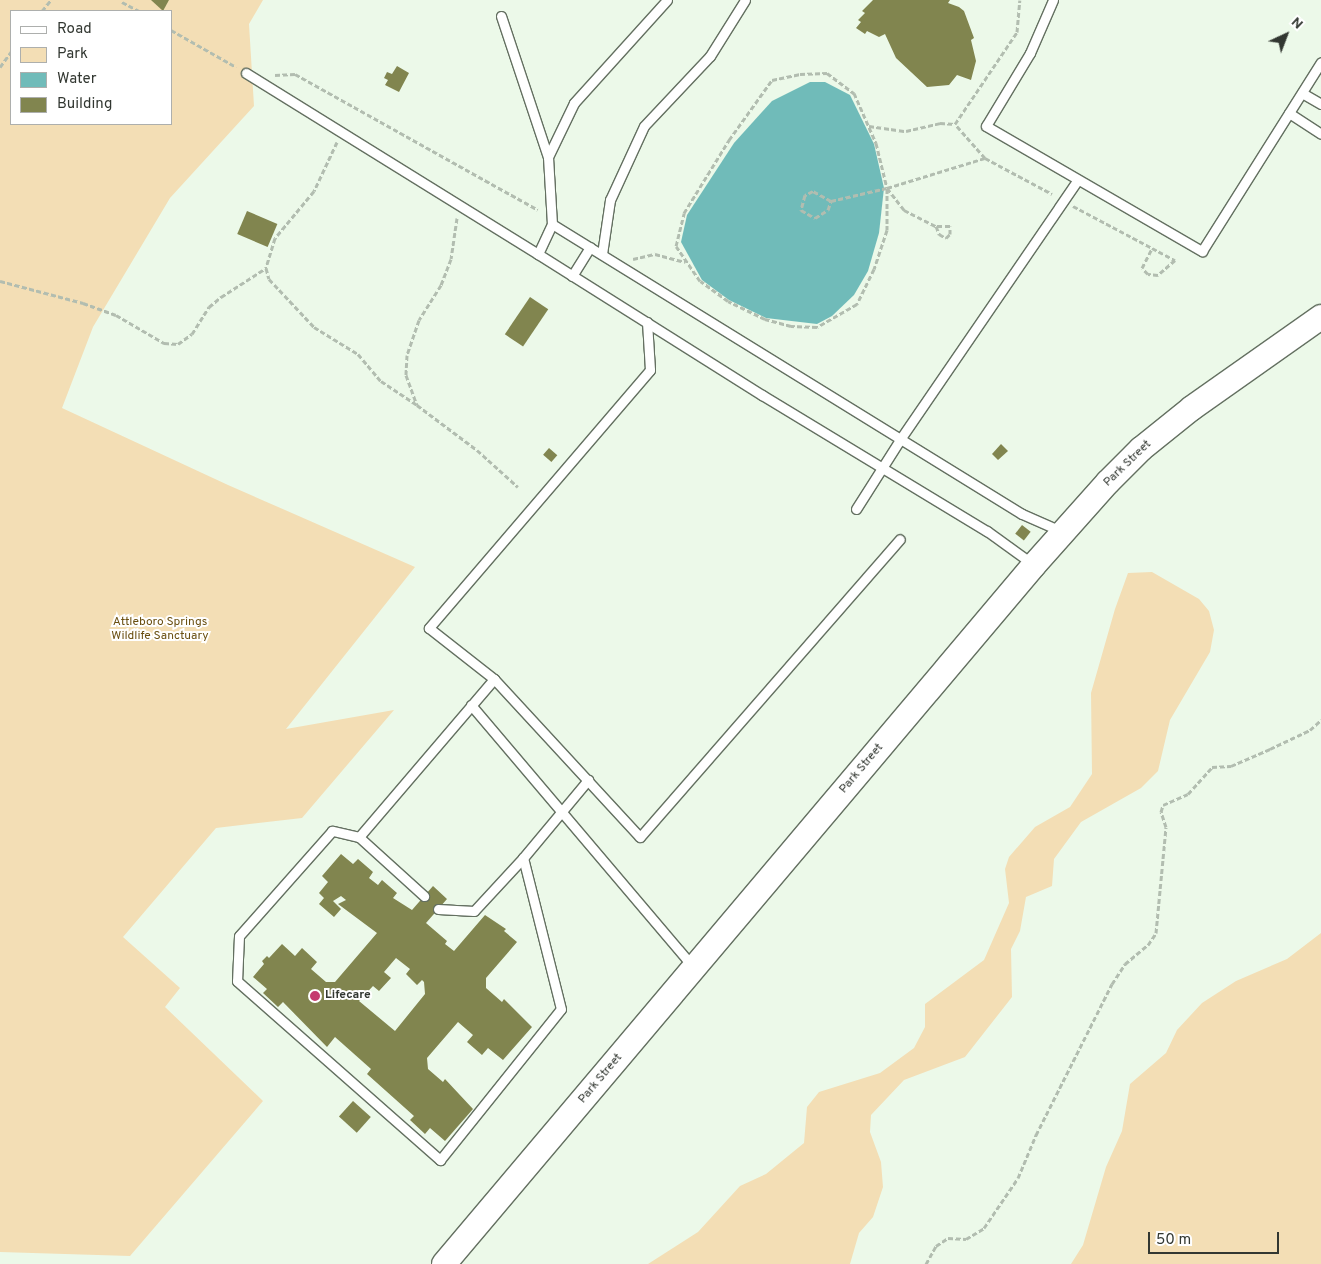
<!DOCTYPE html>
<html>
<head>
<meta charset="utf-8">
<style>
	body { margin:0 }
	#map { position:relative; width:1321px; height:1264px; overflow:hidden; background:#ecf9e9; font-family:Overpass,sans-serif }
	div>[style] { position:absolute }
	.green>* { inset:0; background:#f3deb5 }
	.water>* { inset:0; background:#70bbb9 }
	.building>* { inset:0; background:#81854f; transform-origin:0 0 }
	.path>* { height:3px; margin-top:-1.5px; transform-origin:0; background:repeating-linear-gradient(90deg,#b2bdb0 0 5px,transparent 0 7.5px) }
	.roads { filter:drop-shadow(1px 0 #647061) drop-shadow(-1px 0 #647061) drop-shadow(0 1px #647061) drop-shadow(0 -1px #647061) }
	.lane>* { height:9px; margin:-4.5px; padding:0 4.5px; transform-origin:4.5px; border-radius:4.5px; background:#fff }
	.secondary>* { height:24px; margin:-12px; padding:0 12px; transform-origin:12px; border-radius:12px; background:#fff }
	.dots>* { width:14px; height:14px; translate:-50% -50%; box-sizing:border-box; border:2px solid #fff; border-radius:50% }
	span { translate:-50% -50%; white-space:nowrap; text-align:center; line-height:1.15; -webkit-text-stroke:4px #fff; paint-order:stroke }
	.street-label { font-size:12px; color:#323731 }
	.park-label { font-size:12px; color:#6a4f11 }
	.poi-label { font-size:12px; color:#323731; font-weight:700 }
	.left { translate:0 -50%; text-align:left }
	.legend { position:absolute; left:10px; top:10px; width:162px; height:115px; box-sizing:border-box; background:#fff; border:1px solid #adafad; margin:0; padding:6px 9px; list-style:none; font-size:15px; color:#323731 }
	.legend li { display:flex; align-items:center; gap:10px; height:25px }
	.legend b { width:25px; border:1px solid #adafad }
	.north { position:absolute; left:1261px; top:10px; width:50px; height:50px; -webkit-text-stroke:4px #fff; paint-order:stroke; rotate:43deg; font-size:14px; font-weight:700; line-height:20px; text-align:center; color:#323731 }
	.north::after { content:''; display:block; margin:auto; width:18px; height:22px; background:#323731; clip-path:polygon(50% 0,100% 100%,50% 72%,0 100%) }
	.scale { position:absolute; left:1148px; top:1232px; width:131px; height:22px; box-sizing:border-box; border:2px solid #323731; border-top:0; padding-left:6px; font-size:15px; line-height:18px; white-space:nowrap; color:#323731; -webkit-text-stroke:4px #fff; paint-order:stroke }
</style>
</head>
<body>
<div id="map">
	<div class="green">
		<i style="clip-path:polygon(evenodd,0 0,263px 0,249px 24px,254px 106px,170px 198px,93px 327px,62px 408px,228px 485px,415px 567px,286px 729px,394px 710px,302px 818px,216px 828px,123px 937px,180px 988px,165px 1007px,263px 1101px,130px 1256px,0 1252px,0 0,11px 11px,171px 11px,171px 124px,11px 124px,11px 11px)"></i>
		<i style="clip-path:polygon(1152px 572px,1199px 599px,1209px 611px,1214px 630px,1210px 652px,1170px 720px,1158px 771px,1141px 788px,1081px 822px,1054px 859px,1052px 886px,1026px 897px,1020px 931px,1011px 949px,1012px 997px,965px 1057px,904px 1080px,871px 1115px,870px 1132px,881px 1162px,883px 1187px,873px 1217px,859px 1233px,850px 1264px,648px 1264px,698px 1232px,740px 1186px,766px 1174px,804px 1143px,807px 1107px,819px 1092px,880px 1073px,914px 1048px,925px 1027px,925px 1004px,984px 960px,1009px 903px,1005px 869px,1009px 857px,1035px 827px,1070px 807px,1092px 774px,1091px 693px,1115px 609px,1128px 573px)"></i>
		<i style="clip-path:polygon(1321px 933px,1321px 1264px,1071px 1264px,1083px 1245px,1106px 1167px,1122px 1131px,1130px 1084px,1166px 1053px,1177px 1030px,1202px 1003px,1236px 981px,1287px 959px)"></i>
	</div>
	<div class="water">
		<i style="clip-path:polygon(810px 82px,825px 82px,850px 95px,874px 144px,884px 188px,879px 233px,868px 271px,854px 295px,832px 316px,817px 324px,766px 318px,729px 300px,702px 280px,681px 242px,687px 215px,734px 143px,772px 101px)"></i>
	</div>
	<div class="building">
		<i style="clip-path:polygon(151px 0,169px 0,163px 11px)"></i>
		<i style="clip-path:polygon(873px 0,950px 0,948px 3px,959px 7px,964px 11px,974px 38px,971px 40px,976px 61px,971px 80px,957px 75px,949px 85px,927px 87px,896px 58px,885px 34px,879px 37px,867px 31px,865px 34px,856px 28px,861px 22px,858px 20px,865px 13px,862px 11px)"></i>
		<i style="clip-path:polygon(397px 66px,409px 73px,399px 92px,385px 85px,388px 80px,384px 78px,387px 72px,392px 74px)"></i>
		<i style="left:247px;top:211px;width:33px;height:25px;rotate:23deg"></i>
		<i style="left:530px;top:297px;width:22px;height:45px;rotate:34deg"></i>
		<i style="clip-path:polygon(1001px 444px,1008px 451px,998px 460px,992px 454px)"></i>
		<i style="left:549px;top:448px;width:11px;height:9px;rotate:41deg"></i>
		<i style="left:1022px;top:525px;width:11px;height:11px;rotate:38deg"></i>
		<i style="clip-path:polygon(evenodd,341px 854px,353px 864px,358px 859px,373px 872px,369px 878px,378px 885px,382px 880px,397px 893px,393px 898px,412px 910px,433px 886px,447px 899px,426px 923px,447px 941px,445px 944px,454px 951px,485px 915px,506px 929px,504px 931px,517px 942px,486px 978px,486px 988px,502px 1002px,504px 999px,532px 1027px,503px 1060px,488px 1048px,482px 1055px,467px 1042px,473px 1035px,458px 1022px,427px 1058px,428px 1069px,443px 1082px,445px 1079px,473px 1109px,445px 1141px,430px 1128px,425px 1134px,410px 1120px,414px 1116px,367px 1074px,371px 1069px,335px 1037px,327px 1047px,283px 1002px,278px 1007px,263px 993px,267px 989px,253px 977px,264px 964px,262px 961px,267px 956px,269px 958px,282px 944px,295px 956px,302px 948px,317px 962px,311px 969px,326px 982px,335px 982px,377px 933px,338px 904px,346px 900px,341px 896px,333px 901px,341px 909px,334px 917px,319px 904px,324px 898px,319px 893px,328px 882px,322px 876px,341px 854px,396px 958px,410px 969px,406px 974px,417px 985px,422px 980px,424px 982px,425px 994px,395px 1031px,359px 1001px,373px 986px,379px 991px,391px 978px,384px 972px,396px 958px)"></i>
		<i style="left:353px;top:1101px;width:24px;height:21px;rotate:42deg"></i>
	</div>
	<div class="path">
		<i style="left:122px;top:2px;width:19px;rotate:28deg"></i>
		<i style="left:42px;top:11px;width:14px;rotate:-51deg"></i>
		<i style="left:171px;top:30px;width:75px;rotate:29.6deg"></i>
		<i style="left:0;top:67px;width:19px;rotate:-54deg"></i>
		<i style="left:275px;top:75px;width:20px;rotate:-3deg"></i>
		<i style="left:295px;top:74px;width:278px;rotate:29.2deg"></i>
		<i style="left:869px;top:126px;width:37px;rotate:8deg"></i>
		<i style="left:906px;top:131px;width:35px;rotate:-13deg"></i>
		<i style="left:940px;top:123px;width:15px;rotate:4deg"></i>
		<i style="left:337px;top:142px;width:54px;rotate:115.1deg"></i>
		<i style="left:314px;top:191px;width:61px;rotate:129.7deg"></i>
		<i style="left:275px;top:238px;width:31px;rotate:107deg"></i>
		<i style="left:266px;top:268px;width:11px;rotate:75deg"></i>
		<i style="left:269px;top:279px;width:66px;rotate:46.8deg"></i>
		<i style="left:314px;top:327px;width:52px;rotate:31.5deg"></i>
		<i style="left:358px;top:354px;width:35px;rotate:50deg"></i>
		<i style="left:381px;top:381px;width:43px;rotate:33.7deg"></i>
		<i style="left:985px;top:158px;width:76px;rotate:28.2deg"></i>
		<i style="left:887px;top:188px;width:42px;rotate:90deg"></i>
		<i style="left:887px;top:230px;width:41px;rotate:108.4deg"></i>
		<i style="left:874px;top:269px;width:39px;rotate:116deg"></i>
		<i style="left:857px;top:304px;width:46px;rotate:150.1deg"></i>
		<i style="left:817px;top:327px;width:26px;rotate:-178deg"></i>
		<i style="left:791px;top:326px;width:27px;rotate:-165deg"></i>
		<i style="left:765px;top:319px;width:41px;rotate:-154.1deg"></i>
		<i style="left:728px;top:301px;width:34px;rotate:-144deg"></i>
		<i style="left:700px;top:281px;width:42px;rotate:-124.4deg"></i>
		<i style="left:676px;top:246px;width:34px;rotate:-76deg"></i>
		<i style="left:684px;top:213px;width:86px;rotate:-58.3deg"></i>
		<i style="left:729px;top:140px;width:74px;rotate:-54.4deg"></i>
		<i style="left:772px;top:80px;width:29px;rotate:-12deg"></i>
		<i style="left:800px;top:74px;width:27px;rotate:-2deg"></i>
		<i style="left:827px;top:73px;width:34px;rotate:37deg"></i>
		<i style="left:854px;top:93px;width:55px;rotate:66.3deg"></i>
		<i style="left:876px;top:143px;width:46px;rotate:76.3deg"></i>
		<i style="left:887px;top:188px;width:28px;rotate:52deg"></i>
		<i style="left:904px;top:210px;width:36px;rotate:27deg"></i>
		<i style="left:936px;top:226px;width:9px;rotate:69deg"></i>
		<i style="left:939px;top:234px;width:8px;rotate:30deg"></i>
		<i style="left:946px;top:238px;width:6px;rotate:-45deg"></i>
		<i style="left:950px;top:234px;width:8px;rotate:-90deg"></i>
		<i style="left:950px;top:226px;width:14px;rotate:180deg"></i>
		<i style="left:831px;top:201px;width:21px;rotate:-151deg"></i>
		<i style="left:813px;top:191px;width:9px;rotate:153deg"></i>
		<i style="left:805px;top:195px;width:16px;rotate:105deg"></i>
		<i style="left:801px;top:210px;width:16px;rotate:30deg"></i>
		<i style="left:815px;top:218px;width:15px;rotate:-32deg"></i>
		<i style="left:828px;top:210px;width:9px;rotate:-72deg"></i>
		<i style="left:831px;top:201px;width:57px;rotate:-13.1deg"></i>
		<i style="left:887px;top:188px;width:102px;rotate:-17deg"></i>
		<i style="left:985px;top:158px;width:45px;rotate:-131.4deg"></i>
		<i style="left:955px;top:124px;width:111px;rotate:-56deg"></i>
		<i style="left:1017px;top:32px;width:32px;rotate:-85deg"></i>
		<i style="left:1073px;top:206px;width:89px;rotate:28deg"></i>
		<i style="left:1152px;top:248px;width:26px;rotate:28deg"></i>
		<i style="left:1175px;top:260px;width:23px;rotate:139deg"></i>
		<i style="left:1158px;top:275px;width:10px;rotate:-174deg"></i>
		<i style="left:1148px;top:274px;width:8px;rotate:-135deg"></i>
		<i style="left:1142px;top:268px;width:22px;rotate:-63deg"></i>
		<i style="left:457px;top:218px;width:41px;rotate:98.3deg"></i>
		<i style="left:451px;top:259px;width:28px;rotate:111deg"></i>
		<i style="left:441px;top:285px;width:41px;rotate:122.2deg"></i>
		<i style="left:419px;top:320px;width:37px;rotate:109deg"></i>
		<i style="left:407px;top:355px;width:20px;rotate:93deg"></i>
		<i style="left:406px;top:375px;width:32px;rotate:70deg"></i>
		<i style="left:417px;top:405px;width:75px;rotate:36.9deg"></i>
		<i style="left:477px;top:450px;width:55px;rotate:42.1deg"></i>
		<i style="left:633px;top:259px;width:23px;rotate:-13deg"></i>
		<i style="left:655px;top:254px;width:31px;rotate:15deg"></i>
		<i style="left:0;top:281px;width:86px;rotate:14.8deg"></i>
		<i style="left:83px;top:303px;width:35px;rotate:20deg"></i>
		<i style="left:116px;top:315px;width:56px;rotate:30.3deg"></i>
		<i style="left:164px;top:343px;width:14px;rotate:4deg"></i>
		<i style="left:178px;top:344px;width:17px;rotate:-36deg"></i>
		<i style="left:192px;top:334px;width:32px;rotate:-58deg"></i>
		<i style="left:209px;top:307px;width:16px;rotate:-40deg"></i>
		<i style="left:221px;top:297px;width:54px;rotate:-32.8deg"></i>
		<i style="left:926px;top:1264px;width:21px;rotate:-61deg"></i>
		<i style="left:936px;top:1246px;width:14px;rotate:-34deg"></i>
		<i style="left:948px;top:1238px;width:18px;rotate:3deg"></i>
		<i style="left:966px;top:1239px;width:21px;rotate:-31deg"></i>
		<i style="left:984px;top:1228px;width:60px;rotate:-55.8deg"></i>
		<i style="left:1018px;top:1178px;width:47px;rotate:-67.3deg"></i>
		<i style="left:1036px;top:1135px;width:169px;rotate:-63.3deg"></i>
		<i style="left:1112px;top:984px;width:24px;rotate:-57deg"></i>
		<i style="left:1125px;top:964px;width:30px;rotate:-40deg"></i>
		<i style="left:1148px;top:945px;width:14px;rotate:-56deg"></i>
		<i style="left:1156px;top:933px;width:106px;rotate:-84.6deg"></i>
		<i style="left:1166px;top:827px;width:16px;rotate:-108deg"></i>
		<i style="left:1161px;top:812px;width:7px;rotate:-74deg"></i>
		<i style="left:1163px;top:805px;width:27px;rotate:-24deg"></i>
		<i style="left:1188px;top:794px;width:36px;rotate:-48deg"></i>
		<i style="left:1212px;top:767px;width:19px;rotate:-3deg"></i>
		<i style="left:1231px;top:766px;width:43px;rotate:-23.6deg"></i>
		<i style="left:1270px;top:749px;width:44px;rotate:-25.4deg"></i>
		<i style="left:1310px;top:730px;width:15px;rotate:-42deg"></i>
	</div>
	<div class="roads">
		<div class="lane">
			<i style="left:667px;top:0;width:139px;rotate:132.1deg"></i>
			<i style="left:574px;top:103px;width:60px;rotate:115.7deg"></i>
			<i style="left:548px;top:157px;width:67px;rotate:86.6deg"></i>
			<i style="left:552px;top:224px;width:33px;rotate:115deg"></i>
			<i style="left:538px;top:254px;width:265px;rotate:32.2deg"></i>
			<i style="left:762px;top:395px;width:263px;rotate:31.2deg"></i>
			<i style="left:987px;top:531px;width:58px;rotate:35.9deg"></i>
			<i style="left:1053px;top:0;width:58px;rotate:113.5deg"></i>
			<i style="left:1030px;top:53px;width:85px;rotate:121.1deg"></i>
			<i style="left:986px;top:126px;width:250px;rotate:30.1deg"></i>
			<i style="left:1202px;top:251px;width:223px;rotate:-57.8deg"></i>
			<i style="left:501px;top:16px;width:149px;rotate:71.6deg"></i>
			<i style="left:246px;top:73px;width:344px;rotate:31.8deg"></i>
			<i style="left:1302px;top:93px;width:22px;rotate:30deg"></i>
			<i style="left:1289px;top:113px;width:38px;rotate:33deg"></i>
			<i style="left:552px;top:224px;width:552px;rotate:31.68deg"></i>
			<i style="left:1022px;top:514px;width:45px;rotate:23.7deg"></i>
			<i style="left:602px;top:254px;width:55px;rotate:-81.6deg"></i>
			<i style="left:610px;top:200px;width:81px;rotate:-65.3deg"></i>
			<i style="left:644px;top:126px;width:96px;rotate:-46.7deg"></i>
			<i style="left:710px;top:56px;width:66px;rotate:-58deg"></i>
			<i style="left:572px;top:276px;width:34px;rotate:-58deg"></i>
			<i style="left:647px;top:322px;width:48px;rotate:86.4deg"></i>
			<i style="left:650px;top:370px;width:340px;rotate:130.6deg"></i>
			<i style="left:429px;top:628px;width:83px;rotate:38.1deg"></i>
			<i style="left:494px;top:679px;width:215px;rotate:47.3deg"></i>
			<i style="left:640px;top:837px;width:395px;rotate:-48.9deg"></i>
			<i style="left:856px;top:509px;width:84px;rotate:-57.6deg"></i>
			<i style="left:901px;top:438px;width:311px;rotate:-55.6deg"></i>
			<i style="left:494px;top:679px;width:208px;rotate:130.5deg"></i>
			<i style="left:359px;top:837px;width:28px;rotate:-167deg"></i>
			<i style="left:332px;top:831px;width:140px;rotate:131.5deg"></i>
			<i style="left:239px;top:936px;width:45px;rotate:92.5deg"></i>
			<i style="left:237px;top:981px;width:271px;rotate:41.4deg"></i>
			<i style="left:440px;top:1160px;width:193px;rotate:-51.3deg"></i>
			<i style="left:561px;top:1009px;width:156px;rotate:-104.1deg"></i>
			<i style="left:523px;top:858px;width:102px;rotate:-50.2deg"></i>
			<i style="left:471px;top:705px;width:345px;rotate:49.7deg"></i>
			<i style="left:359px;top:837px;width:88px;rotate:42.2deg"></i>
			<i style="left:438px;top:909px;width:36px;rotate:3deg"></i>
			<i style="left:474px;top:911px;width:72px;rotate:-47.2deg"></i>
		</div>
		<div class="secondary">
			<i style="left:444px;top:1264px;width:915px;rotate:-49.83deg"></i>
			<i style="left:1034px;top:565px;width:111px;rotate:-48.3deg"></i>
			<i style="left:1108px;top:482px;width:47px;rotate:-45deg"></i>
			<i style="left:1141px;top:449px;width:65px;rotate:-38.8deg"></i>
			<i style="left:1192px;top:408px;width:158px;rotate:-35.2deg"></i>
		</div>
	</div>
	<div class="dots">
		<i style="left:315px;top:996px;background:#c53a6e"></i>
	</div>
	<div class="street-label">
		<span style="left:1128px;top:464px;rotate:-44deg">Park Street</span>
		<span style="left:862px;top:769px;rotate:-50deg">Park Street</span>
		<span style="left:601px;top:1079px;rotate:-50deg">Park Street</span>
	</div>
	<div class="park-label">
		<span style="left:160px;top:630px">Attleboro Springs<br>Wildlife Sanctuary</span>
	</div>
	<div class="poi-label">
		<span class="left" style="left:325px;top:996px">Lifecare</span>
	</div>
	<ul class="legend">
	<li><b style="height:6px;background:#fff"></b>Road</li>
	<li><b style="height:14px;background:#f3deb5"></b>Park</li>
	<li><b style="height:14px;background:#70bbb9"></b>Water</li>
	<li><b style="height:14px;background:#81854f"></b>Building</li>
	</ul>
	<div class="north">N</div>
	<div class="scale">50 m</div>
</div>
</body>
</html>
